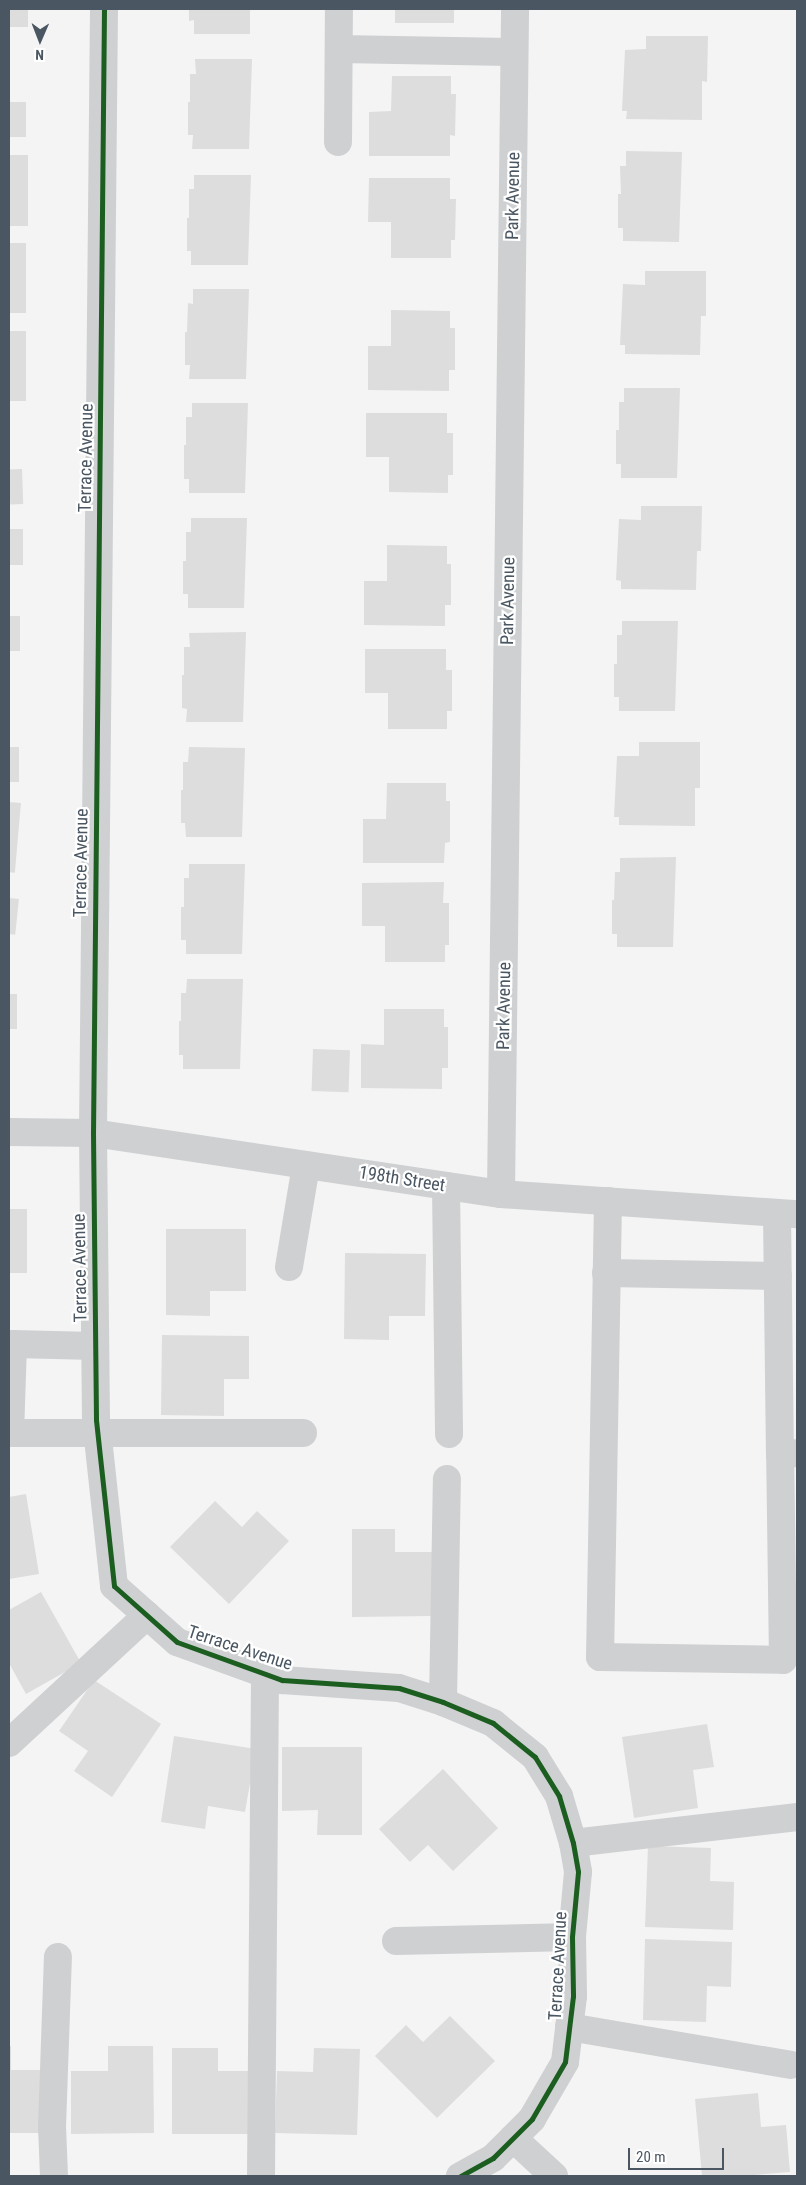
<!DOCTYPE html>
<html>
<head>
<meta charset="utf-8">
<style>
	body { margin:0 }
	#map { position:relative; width:806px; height:2185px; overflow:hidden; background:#f4f4f4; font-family:"Roboto Condensed",sans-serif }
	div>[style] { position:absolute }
	.building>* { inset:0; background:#ddddde; transform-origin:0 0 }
	.minor>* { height:28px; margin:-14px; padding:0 14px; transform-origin:14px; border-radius:14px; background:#ced0d2 }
	.cycleway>* { height:5px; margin:-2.5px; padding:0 2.5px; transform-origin:2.5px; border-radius:2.5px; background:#1b5e20 }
	span { translate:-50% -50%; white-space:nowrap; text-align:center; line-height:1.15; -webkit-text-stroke:4.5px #fff; paint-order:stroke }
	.street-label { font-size:18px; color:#4a5661 }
	.frame { position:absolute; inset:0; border:10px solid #4a5661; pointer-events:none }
	.north { position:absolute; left:15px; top:15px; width:50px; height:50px; -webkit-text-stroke:4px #fff; paint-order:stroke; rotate:181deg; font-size:14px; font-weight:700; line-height:20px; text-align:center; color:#4a5661 }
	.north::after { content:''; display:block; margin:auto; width:18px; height:22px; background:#4a5661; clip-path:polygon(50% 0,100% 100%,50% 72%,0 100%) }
	.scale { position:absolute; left:628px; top:2148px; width:96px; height:22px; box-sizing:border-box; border:2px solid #4a5661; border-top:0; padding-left:6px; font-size:15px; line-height:18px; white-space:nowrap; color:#4a5661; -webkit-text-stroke:4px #fff; paint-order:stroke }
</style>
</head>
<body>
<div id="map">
	<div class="building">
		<i style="left:9px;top:9px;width:19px;height:18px"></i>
		<i style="clip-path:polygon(189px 9px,250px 9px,250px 34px,194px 34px,194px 20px,189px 21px)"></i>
		<i style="left:395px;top:9px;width:59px;height:14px"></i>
		<i style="clip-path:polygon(646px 36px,708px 36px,707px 82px,702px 81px,702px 120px,626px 119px,627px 111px,622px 111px,625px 50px,646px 49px)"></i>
		<i style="clip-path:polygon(195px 59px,252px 59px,249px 149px,192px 149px,193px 135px,188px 135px,188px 102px,190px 102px,190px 74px,196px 74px)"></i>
		<i style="clip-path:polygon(392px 76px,451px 76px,451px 94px,456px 94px,455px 136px,450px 135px,450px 156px,369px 156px,369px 112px,391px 111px)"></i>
		<i style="left:9px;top:102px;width:17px;height:35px"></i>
		<i style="clip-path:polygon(626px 151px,682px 152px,679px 242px,623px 241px,623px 228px,618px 228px,618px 194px,621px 194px,620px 166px,626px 166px)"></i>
		<i style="left:9px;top:155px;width:19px;height:71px"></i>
		<i style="clip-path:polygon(194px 175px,251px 175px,248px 265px,191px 265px,191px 251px,187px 251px,187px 218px,189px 218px,189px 189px,194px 189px)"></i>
		<i style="clip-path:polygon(369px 178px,450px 178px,450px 199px,456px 199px,455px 240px,451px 240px,451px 258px,391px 258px,391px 222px,368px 222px)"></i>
		<i style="left:9px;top:243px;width:17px;height:70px"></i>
		<i style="clip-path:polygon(645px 271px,706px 271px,706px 316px,701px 316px,700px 355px,625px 354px,625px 345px,620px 345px,623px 284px,645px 285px)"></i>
		<i style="clip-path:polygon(193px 289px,249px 289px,246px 379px,189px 379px,190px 365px,185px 365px,185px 332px,187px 332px,188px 303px,193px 304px)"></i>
		<i style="clip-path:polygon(391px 310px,450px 311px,450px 328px,455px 328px,455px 370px,449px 370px,449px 391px,368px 390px,368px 346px,391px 346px)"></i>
		<i style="left:9px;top:331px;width:17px;height:70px"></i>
		<i style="clip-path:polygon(624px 388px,680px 388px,677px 478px,621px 478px,621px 464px,616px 464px,616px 430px,619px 430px,619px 402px,624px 402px)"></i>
		<i style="clip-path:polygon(192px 403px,248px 403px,245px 493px,189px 493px,189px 479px,184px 479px,184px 445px,186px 445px,186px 417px,192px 417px)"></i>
		<i style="clip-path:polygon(366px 413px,447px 413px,447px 433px,453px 433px,453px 475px,448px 475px,448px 493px,389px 492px,389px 457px,366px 457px)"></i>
		<i style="left:22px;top:469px;width:35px;height:13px;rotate:88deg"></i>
		<i style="clip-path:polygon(641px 506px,702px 506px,701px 551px,697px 551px,696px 590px,621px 589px,621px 581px,616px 580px,619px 519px,641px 520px)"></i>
		<i style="clip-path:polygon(191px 518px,247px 518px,244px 608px,188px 608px,188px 594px,183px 594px,183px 561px,186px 561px,186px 532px,191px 532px)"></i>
		<i style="left:9px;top:529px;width:14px;height:36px"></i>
		<i style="clip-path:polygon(387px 545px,447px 546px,447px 564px,451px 564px,451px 605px,445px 605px,445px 626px,364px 625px,364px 581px,387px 581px)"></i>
		<i style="left:9px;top:616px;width:11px;height:35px"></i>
		<i style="clip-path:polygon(622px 621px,678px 621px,675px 711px,619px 711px,619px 697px,614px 697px,614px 664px,617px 664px,617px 635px,622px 635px)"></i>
		<i style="clip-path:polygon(246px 632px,243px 722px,186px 722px,187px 709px,182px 708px,182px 675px,184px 675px,184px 647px,190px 647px,189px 633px)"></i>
		<i style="clip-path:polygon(365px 649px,446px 649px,446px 670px,452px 670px,452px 711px,447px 711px,447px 729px,388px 729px,388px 693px,365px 693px)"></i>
		<i style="clip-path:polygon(639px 742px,700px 742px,700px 788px,695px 788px,695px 826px,619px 825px,619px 817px,614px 817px,617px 756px,639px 756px)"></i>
		<i style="left:9px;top:747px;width:10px;height:35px"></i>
		<i style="clip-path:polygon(189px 747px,245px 748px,242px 837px,186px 837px,185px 823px,181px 823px,181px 790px,183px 790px,183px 762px,188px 762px)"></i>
		<i style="clip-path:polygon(387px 783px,446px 783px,446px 801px,450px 801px,450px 842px,445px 843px,444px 863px,363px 863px,363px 819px,386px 819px)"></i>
		<i style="left:9px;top:802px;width:12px;height:70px;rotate:5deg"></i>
		<i style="clip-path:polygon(676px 857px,673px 947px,617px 947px,617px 934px,612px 934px,612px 900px,614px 900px,615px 872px,620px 872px,620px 858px)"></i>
		<i style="clip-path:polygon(189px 864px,245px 864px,242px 954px,186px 954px,186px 940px,181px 940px,181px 907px,184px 907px,184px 878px,189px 878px)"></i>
		<i style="clip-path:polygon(444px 882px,443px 903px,449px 903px,449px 945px,445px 945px,445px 962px,385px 962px,385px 926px,362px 926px,362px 883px)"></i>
		<i style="left:9px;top:898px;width:10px;height:36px;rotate:6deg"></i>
		<i style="clip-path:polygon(187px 979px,243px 979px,240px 1069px,183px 1069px,183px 1055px,179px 1055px,179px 1021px,181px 1021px,181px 993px,186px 993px)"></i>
		<i style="left:9px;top:994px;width:8px;height:35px"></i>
		<i style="clip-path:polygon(384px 1009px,444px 1009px,444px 1027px,448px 1027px,448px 1068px,442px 1068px,442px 1089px,361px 1088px,361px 1044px,384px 1045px)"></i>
		<i style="left:313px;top:1049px;width:37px;height:42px;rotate:2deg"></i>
		<i style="left:9px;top:1209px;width:18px;height:64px"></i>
		<i style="clip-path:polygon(166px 1229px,246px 1229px,246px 1291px,210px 1291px,210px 1316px,166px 1315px)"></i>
		<i style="clip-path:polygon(345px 1253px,426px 1254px,425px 1316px,389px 1316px,389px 1340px,344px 1339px)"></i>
		<i style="clip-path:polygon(162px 1335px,249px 1336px,249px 1379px,224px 1379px,224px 1416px,161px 1415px)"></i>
		<i style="clip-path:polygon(26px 1494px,39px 1574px,9px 1579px,9px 1497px)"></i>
		<i style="clip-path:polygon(215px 1501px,242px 1527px,257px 1511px,289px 1541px,229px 1604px,170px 1547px)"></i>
		<i style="clip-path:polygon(352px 1529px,395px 1529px,395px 1552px,432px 1552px,432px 1616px,352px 1617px)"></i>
		<i style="clip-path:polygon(41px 1592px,81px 1663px,26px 1694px,9px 1663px,9px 1610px)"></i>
		<i style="clip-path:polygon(94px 1680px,161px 1724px,112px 1797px,74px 1771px,88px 1751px,59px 1731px)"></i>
		<i style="clip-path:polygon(707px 1724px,714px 1767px,693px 1770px,698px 1808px,634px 1818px,622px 1737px)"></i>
		<i style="clip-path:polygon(174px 1736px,256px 1749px,245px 1812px,208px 1806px,205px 1829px,161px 1822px)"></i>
		<i style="clip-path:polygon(282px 1747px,362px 1747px,362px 1835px,317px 1835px,318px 1810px,282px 1811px)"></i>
		<i style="clip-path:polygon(443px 1769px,498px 1828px,453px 1871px,428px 1845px,410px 1862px,379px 1829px)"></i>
		<i style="clip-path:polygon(648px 1846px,711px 1848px,710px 1881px,734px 1882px,733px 1930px,645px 1927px)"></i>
		<i style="clip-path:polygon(645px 1939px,732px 1942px,731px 1987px,707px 1986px,706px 2022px,643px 2020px)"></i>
		<i style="clip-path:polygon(450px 2016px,495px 2061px,437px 2118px,375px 2056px,406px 2025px,423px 2042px)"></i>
		<i style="clip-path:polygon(9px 2046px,11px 2046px,11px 2070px,48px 2070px,47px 2133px,9px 2133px)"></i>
		<i style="clip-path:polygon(108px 2046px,153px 2046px,154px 2133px,71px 2134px,71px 2071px,108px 2071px)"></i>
		<i style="clip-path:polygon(172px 2048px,218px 2048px,218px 2071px,253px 2071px,253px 2134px,172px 2134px)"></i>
		<i style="clip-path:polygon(314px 2048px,360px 2049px,357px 2135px,275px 2133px,277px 2071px,313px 2072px)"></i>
		<i style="clip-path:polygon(758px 2093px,761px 2127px,786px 2125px,790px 2172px,742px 2176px,702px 2176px,695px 2099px)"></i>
	</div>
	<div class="minor">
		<i style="left:104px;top:9px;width:1124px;rotate:90.56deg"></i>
		<i style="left:93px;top:1133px;width:287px;rotate:89.4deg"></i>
		<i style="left:96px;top:1420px;width:167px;rotate:83.8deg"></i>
		<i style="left:114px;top:1586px;width:84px;rotate:41.6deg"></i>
		<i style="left:177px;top:1642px;width:112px;rotate:19.9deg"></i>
		<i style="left:282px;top:1680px;width:117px;rotate:3.9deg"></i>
		<i style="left:399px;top:1688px;width:46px;rotate:17.7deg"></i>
		<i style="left:443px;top:1702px;width:54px;rotate:22.8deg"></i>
		<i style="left:493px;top:1723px;width:54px;rotate:39deg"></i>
		<i style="left:535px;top:1757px;width:46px;rotate:58.4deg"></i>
		<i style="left:559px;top:1796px;width:49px;rotate:73.4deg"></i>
		<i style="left:573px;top:1843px;width:29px;rotate:80deg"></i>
		<i style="left:578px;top:1872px;width:65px;rotate:95.3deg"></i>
		<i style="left:572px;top:1937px;width:59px;rotate:89deg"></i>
		<i style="left:573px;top:1996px;width:66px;rotate:96.9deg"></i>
		<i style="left:565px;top:2062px;width:66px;rotate:120.1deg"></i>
		<i style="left:532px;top:2119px;width:55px;rotate:135deg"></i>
		<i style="left:493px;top:2158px;width:38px;rotate:151deg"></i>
		<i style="left:339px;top:49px;width:175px;rotate:1deg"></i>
		<i style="left:338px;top:142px;width:133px;rotate:-89.6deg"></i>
		<i style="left:9px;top:1132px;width:84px;rotate:0.7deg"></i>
		<i style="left:93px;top:1133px;width:413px;rotate:8.5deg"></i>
		<i style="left:501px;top:1194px;width:297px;rotate:3.9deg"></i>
		<i style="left:446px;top:1186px;width:248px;rotate:89.3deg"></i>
		<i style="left:501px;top:1194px;width:1185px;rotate:-89.32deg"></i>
		<i style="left:608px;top:1201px;width:456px;rotate:91deg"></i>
		<i style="left:600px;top:1657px;width:183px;rotate:0.9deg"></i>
		<i style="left:783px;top:1660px;width:206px;rotate:-90.8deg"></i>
		<i style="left:777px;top:1213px;width:241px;rotate:89.3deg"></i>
		<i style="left:780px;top:1454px;width:17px;rotate:-3deg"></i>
		<i style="left:289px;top:1267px;width:103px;rotate:-80.5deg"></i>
		<i style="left:606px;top:1273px;width:172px;rotate:1deg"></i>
		<i style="left:95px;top:1346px;width:82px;rotate:-178.6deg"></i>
		<i style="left:13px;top:1344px;width:89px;rotate:91.9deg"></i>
		<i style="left:10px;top:1433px;width:293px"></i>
		<i style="left:443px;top:1702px;width:223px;rotate:-89deg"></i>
		<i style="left:9px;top:1743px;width:188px;rotate:-42.8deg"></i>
		<i style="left:573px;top:1843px;width:226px;rotate:-6.6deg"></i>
		<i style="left:396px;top:1941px;width:176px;rotate:-1.3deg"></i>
		<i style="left:569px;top:2027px;width:225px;rotate:9.7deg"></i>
		<i style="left:513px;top:2138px;width:56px;rotate:42.8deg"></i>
		<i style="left:54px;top:2176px;width:49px;rotate:-92.3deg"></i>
		<i style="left:52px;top:2127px;width:170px;rotate:-88deg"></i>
		<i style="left:261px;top:2176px;width:503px;rotate:-89.54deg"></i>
	</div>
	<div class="cycleway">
		<i style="left:104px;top:9px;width:1124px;rotate:90.56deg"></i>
		<i style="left:93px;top:1133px;width:287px;rotate:89.4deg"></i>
		<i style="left:96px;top:1420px;width:167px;rotate:83.8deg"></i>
		<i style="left:114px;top:1586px;width:84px;rotate:41.6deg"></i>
		<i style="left:177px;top:1642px;width:112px;rotate:19.9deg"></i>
		<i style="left:282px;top:1680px;width:117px;rotate:3.9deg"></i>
		<i style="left:399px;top:1688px;width:46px;rotate:17.7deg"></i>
		<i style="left:443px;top:1702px;width:54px;rotate:22.8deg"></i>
		<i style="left:493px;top:1723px;width:54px;rotate:39deg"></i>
		<i style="left:535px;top:1757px;width:46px;rotate:58.4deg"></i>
		<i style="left:559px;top:1796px;width:49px;rotate:73.4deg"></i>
		<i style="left:573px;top:1843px;width:29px;rotate:80deg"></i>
		<i style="left:578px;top:1872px;width:65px;rotate:95.3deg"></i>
		<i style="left:572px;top:1937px;width:59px;rotate:89deg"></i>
		<i style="left:573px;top:1996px;width:66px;rotate:96.9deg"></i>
		<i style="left:565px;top:2062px;width:66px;rotate:120.1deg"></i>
		<i style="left:532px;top:2119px;width:55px;rotate:135deg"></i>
		<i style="left:493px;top:2158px;width:38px;rotate:151deg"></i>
	</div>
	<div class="street-label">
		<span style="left:513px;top:196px;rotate:-89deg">Park Avenue</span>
		<span style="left:86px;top:458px;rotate:-89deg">Terrace Avenue</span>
		<span style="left:508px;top:601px;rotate:-89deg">Park Avenue</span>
		<span style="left:81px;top:863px;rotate:-89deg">Terrace Avenue</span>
		<span style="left:504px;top:1006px;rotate:-89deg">Park Avenue</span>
		<span style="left:402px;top:1179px;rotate:9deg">198th Street</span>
		<span style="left:80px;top:1268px;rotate:-91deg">Terrace Avenue</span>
		<span style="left:240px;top:1648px;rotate:18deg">Terrace Avenue</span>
		<span style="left:558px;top:1966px;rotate:-87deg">Terrace Avenue</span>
	</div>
	<div class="frame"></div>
	<div class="north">N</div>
	<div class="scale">20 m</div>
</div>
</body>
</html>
